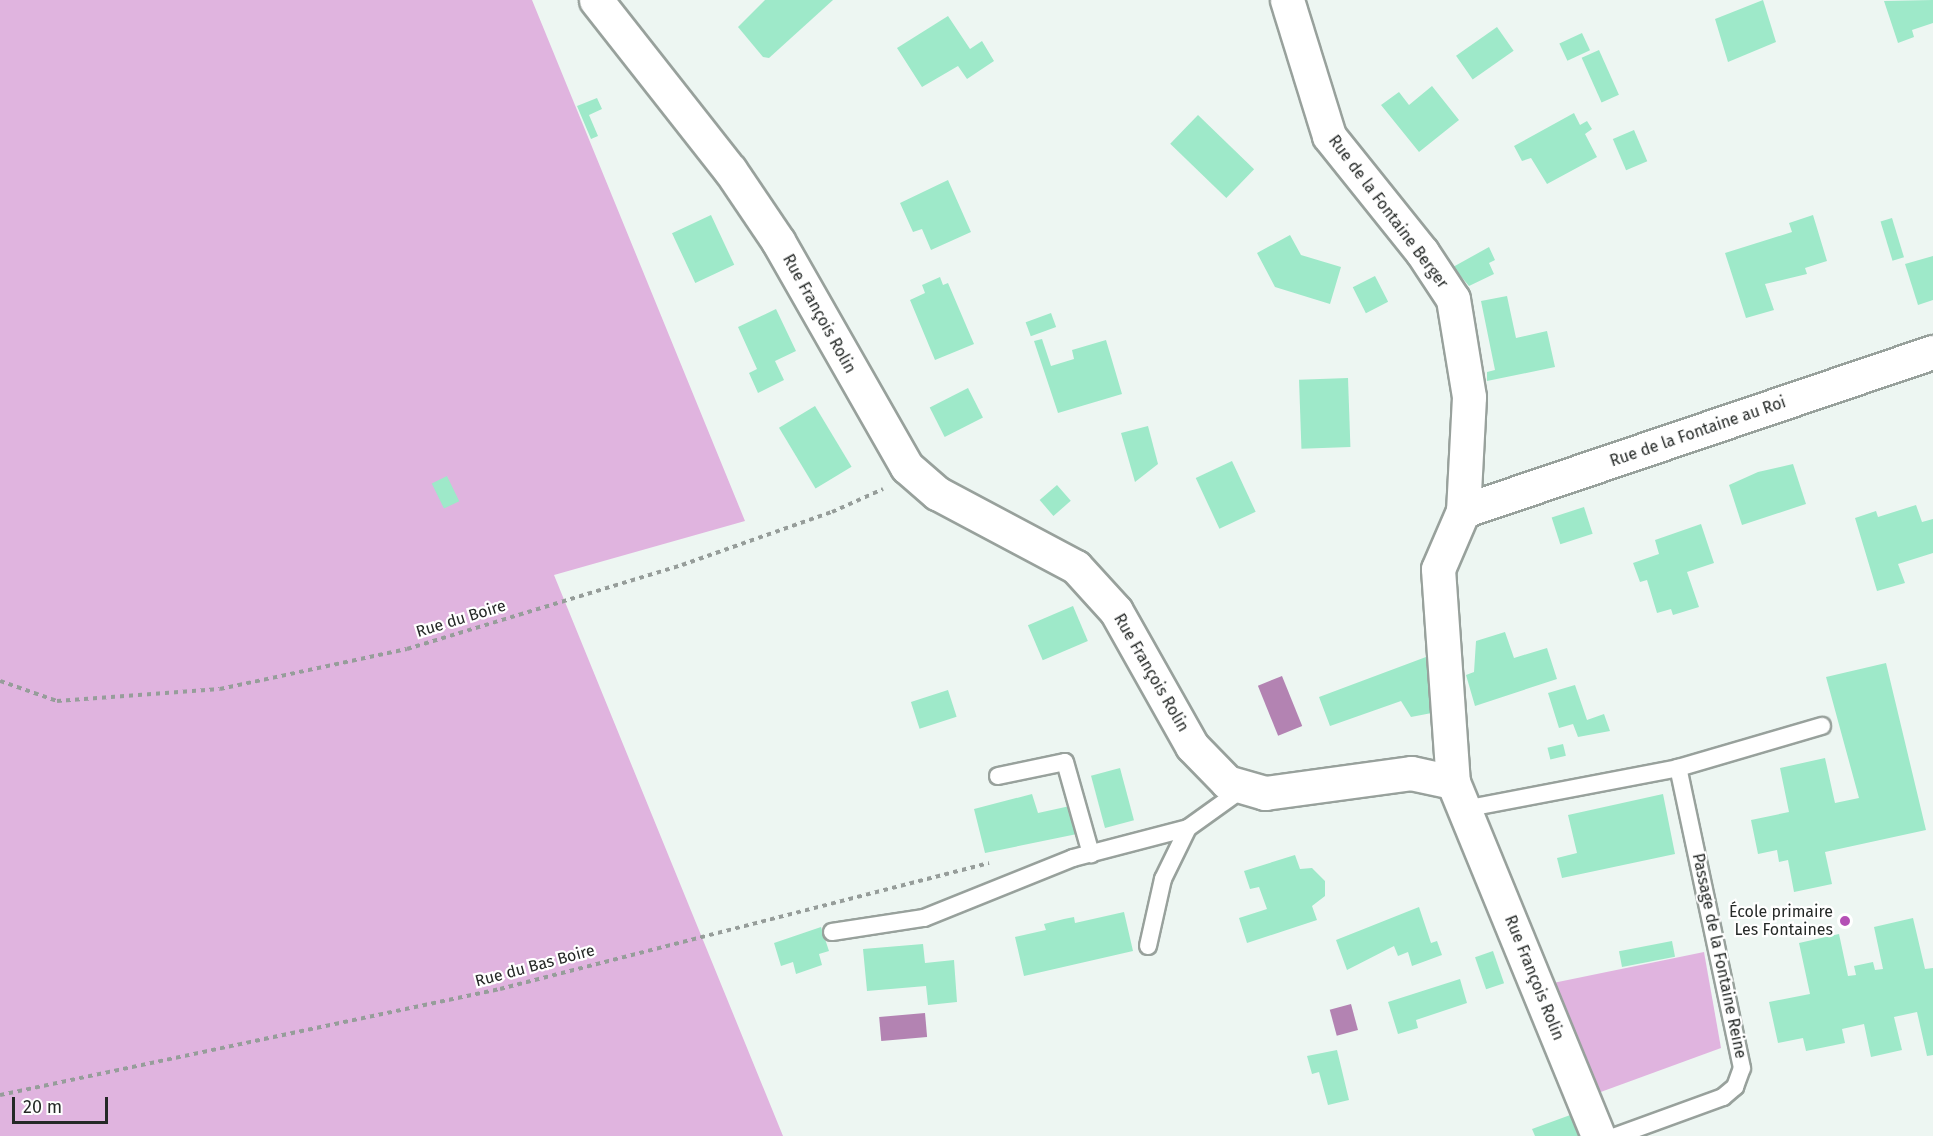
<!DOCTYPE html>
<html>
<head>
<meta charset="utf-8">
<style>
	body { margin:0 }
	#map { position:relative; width:1933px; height:1136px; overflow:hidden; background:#edf6f2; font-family:"Fira Sans",sans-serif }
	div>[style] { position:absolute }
	.green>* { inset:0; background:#e0b4df }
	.water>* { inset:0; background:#b383b2; transform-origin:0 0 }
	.building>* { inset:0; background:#9ee9c9; transform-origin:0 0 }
	.path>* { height:4px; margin-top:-2px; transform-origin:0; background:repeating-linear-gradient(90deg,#969d9a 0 4.5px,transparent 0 9px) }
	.roads { filter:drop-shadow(2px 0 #98a19c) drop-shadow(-2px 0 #98a19c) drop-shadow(0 2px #98a19c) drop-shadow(0 -2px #98a19c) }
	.lane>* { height:16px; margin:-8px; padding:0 8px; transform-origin:8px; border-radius:8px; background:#fff }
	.street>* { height:33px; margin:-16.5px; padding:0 16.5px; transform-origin:16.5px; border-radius:16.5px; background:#fff }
	.dots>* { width:16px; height:16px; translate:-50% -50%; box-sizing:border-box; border:3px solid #fff; border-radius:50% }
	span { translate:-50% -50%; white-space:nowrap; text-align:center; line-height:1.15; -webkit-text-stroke:4.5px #fff; paint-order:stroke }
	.street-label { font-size:16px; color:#252927 }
	.poi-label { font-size:16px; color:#252927 }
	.right { translate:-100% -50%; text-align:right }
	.scale { position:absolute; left:12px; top:1097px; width:96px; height:27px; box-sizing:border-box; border:3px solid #252927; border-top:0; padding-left:8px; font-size:18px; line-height:21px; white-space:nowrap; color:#252927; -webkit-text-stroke:4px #fff; paint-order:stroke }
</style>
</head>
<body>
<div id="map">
	<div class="green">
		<i style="clip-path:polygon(0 0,532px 0,745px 521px,554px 575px,783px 1136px,0 1136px)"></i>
		<i style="clip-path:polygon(1704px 952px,1721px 1048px,1598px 1093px,1553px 983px)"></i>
	</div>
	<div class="water">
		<i style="left:1282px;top:676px;width:54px;height:26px;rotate:68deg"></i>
		<i style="left:1351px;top:1004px;width:27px;height:22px;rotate:75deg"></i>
		<i style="left:925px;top:1013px;width:24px;height:46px;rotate:85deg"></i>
	</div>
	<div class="building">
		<i style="clip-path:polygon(765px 0,833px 0,769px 58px,763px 57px,738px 27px)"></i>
		<i style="clip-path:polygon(1763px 0,1776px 42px,1728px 62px,1715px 19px)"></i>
		<i style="clip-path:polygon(1933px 0,1933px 23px,1912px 30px,1914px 37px,1898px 43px,1884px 1px)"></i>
		<i style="clip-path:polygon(948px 16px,970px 49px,982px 41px,994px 61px,967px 79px,958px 66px,922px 87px,897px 48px)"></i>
		<i style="left:1497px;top:27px;width:29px;height:50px;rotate:55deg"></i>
		<i style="left:1582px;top:33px;width:19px;height:25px;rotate:65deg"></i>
		<i style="left:1599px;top:50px;width:49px;height:19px;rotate:66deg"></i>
		<i style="clip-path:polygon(1432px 86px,1459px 120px,1419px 152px,1381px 105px,1399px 92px,1409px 105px)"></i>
		<i style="clip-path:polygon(597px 98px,602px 109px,589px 115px,598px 136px,591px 139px,577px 106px)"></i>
		<i style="clip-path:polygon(1574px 113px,1580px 125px,1587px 121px,1592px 129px,1585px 134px,1597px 157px,1547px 184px,1531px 158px,1522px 161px,1514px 146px)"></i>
		<i style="left:1198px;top:115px;width:78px;height:40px;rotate:44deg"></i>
		<i style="left:1634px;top:130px;width:34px;height:23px;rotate:67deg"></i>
		<i style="clip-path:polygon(948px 180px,971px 232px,931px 250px,922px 229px,913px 232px,900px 203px)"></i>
		<i style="left:711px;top:215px;width:55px;height:43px;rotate:65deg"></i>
		<i style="clip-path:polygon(1813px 215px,1827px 261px,1805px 268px,1807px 274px,1765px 284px,1774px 310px,1746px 318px,1725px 253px,1792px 232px,1789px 223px)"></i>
		<i style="left:1892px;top:218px;width:41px;height:12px;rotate:73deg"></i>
		<i style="clip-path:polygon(1290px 235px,1301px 255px,1341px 267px,1330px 304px,1275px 287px,1257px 253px)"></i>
		<i style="clip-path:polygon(1489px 247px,1495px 260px,1489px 263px,1494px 274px,1469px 286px,1453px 267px)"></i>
		<i style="clip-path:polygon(1933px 256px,1933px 300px,1918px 305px,1905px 264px)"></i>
		<i style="left:1375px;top:276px;width:29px;height:25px;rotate:63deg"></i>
		<i style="clip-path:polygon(940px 277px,943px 285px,948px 283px,974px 344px,935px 360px,910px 300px,925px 293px,922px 285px)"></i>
		<i style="clip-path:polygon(1507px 296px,1516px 338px,1547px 331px,1555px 367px,1487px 381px,1487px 372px,1495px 370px,1481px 301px)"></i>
		<i style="clip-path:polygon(776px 309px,796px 351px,775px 361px,784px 380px,758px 393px,749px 373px,757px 369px,738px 327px)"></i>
		<i style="left:1051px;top:313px;width:15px;height:27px;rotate:70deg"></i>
		<i style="clip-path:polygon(1042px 339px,1051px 366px,1074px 359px,1072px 350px,1106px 340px,1122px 394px,1058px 413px,1034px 341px)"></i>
		<i style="left:1348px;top:378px;width:69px;height:49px;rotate:88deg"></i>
		<i style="left:968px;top:388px;width:33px;height:43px;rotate:63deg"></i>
		<i style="left:815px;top:406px;width:71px;height:42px;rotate:59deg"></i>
		<i style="clip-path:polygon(1148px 426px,1158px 464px,1135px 482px,1121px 433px)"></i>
		<i style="left:1232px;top:461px;width:56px;height:40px;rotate:65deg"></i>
		<i style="clip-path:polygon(1793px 464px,1806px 504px,1742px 525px,1729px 485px,1758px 472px)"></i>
		<i style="left:447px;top:476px;width:28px;height:17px;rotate:64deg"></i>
		<i style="left:1057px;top:485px;width:21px;height:23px;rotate:49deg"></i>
		<i style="clip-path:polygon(1916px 505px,1922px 522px,1933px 519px,1933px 553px,1898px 564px,1905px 583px,1877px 591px,1855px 518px,1876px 511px,1878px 517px)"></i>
		<i style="left:1584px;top:507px;width:28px;height:34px;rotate:72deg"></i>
		<i style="clip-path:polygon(1701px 524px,1714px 563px,1687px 572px,1699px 607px,1673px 615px,1671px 609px,1657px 613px,1647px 580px,1640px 582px,1633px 563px,1659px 554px,1655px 540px)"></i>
		<i style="left:1073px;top:606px;width:38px;height:49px;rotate:67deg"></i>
		<i style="clip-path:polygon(1505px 632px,1514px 658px,1547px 648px,1557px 679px,1475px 706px,1466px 675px,1474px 672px,1476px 641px)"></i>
		<i style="clip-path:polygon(1434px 654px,1442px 711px,1411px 717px,1401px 701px,1330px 726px,1319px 697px)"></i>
		<i style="clip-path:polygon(1886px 663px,1926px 830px,1825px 852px,1832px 884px,1794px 892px,1788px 860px,1779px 862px,1777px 850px,1758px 854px,1751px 820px,1789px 812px,1780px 768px,1825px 758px,1835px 803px,1859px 798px,1826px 677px)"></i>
		<i style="clip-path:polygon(1575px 685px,1587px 720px,1604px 714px,1610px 731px,1578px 737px,1573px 724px,1559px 728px,1548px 693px)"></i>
		<i style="left:948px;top:690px;width:28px;height:39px;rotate:72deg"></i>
		<i style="left:1563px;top:744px;width:12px;height:16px;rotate:76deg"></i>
		<i style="left:1120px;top:768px;width:54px;height:30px;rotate:75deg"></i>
		<i style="clip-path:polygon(1032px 794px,1038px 813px,1070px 806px,1077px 834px,985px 853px,974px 809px)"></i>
		<i style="clip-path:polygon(1663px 794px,1675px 854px,1562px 878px,1557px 858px,1577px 853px,1568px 815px)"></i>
		<i style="clip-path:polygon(1295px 855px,1300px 869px,1312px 868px,1325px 881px,1325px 896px,1312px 906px,1317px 920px,1247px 943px,1239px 918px,1267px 909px,1259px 887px,1250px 889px,1244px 871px)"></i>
		<i style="clip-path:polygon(1419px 907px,1431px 943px,1437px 941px,1442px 955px,1412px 966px,1408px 952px,1398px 956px,1394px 946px,1347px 970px,1336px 940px)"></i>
		<i style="clip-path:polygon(1124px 912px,1133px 951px,1024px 976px,1015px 937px,1046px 930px,1044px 924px,1064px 919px,1074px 917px,1075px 923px)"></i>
		<i style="clip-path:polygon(1913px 918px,1925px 969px,1933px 968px,1933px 1055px,1927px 1056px,1917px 1012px,1894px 1017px,1902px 1050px,1871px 1057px,1864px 1024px,1842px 1029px,1845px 1043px,1806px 1051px,1803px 1038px,1778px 1043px,1769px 1002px,1810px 994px,1799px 943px,1839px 934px,1848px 976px,1856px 975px,1854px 966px,1873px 962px,1875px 970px,1883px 969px,1874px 927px)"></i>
		<i style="clip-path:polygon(821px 927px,829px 951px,819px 954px,822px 965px,796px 974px,793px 962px,781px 966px,774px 943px)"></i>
		<i style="left:1672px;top:941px;width:16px;height:54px;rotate:79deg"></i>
		<i style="clip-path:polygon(923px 944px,925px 963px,954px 960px,957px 1002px,928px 1005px,926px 986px,867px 991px,863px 949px)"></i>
		<i style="left:1493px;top:951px;width:34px;height:19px;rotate:71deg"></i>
		<i style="clip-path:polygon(1460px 979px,1467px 1003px,1416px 1020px,1418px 1028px,1398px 1034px,1388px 1002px)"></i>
		<i style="clip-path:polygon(1337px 1050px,1349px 1100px,1328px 1105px,1319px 1072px,1312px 1074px,1307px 1056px)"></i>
		<i style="clip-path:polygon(1573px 1114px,1582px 1136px,1535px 1136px,1532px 1129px)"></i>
	</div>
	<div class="path">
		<i style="left:0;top:681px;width:60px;rotate:19.3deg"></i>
		<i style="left:57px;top:701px;width:163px;rotate:-4.2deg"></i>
		<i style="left:220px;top:689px;width:191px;rotate:-12.1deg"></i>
		<i style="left:407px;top:649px;width:288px;rotate:-17deg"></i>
		<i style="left:682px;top:565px;width:159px;rotate:-19.5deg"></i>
		<i style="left:832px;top:512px;width:56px;rotate:-24.3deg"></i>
		<i style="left:0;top:1095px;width:511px;rotate:-11.97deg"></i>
		<i style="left:500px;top:989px;width:505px;rotate:-14.45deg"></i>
	</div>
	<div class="roads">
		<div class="lane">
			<i style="left:998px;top:776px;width:68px;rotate:-11.8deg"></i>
			<i style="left:1065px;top:762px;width:96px;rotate:74.2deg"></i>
			<i style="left:1464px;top:809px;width:218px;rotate:-10.8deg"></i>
			<i style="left:1678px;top:768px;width:150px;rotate:-16.3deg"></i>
			<i style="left:832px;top:932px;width:93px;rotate:-8.7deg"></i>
			<i style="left:924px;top:918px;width:161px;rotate:-21.9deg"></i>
			<i style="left:1073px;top:858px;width:119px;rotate:-14.6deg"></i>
			<i style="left:1188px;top:828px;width:70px;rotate:-35.7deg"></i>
			<i style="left:1148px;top:946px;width:69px;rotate:-77.4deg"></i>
			<i style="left:1163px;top:879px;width:57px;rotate:-63.9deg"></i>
			<i style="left:1616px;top:1136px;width:114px;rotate:-20deg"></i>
			<i style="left:1723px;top:1097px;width:16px;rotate:-40deg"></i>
			<i style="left:1735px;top:1087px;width:20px;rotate:-70deg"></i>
			<i style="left:1742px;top:1068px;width:307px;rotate:-102deg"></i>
		</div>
		<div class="street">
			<i style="left:596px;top:0;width:216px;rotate:51.8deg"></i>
			<i style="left:730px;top:170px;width:86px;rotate:55.9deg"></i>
			<i style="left:778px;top:241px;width:260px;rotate:60.3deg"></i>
			<i style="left:907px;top:467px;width:40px;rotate:41deg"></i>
			<i style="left:937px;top:493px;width:157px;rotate:28deg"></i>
			<i style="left:1076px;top:567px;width:59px;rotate:47.7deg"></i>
			<i style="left:1116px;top:611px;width:155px;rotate:60.6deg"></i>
			<i style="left:1192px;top:746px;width:50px;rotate:45.8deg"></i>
			<i style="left:1227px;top:782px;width:40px;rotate:16deg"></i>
			<i style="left:1265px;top:793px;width:147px;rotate:-7.8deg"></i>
			<i style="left:1411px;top:773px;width:43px;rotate:12.1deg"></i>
			<i style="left:1453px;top:782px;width:383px;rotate:67.7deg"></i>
			<i style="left:1287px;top:0;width:142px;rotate:72.8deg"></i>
			<i style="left:1329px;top:136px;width:149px;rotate:51.3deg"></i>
			<i style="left:1422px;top:252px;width:56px;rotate:56.6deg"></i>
			<i style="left:1453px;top:299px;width:99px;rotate:80.7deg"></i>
			<i style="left:1469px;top:397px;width:114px;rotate:93deg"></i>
			<i style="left:1463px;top:511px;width:63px;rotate:113.3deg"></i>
			<i style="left:1438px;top:569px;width:214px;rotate:86deg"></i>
			<i style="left:1463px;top:511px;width:496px;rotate:-18.7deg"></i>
		</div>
	</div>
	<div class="dots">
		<i style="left:1845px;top:921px;background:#b450b5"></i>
	</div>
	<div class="street-label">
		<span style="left:1388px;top:212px;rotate:53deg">Rue de la Fontaine Berger</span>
		<span style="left:819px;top:314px;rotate:61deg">Rue François Rolin</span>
		<span style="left:1698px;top:432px;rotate:-19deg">Rue de la Fontaine au Roi</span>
		<span style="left:461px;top:619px;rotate:-17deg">Rue du Boire</span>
		<span style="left:1151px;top:673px;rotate:60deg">Rue François Rolin</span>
		<span style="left:1719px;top:956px;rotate:78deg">Passage de la Fontaine Reine</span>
		<span style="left:535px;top:966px;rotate:-15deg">Rue du Bas Boire</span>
		<span style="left:1534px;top:978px;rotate:68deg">Rue François Rolin</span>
	</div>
	<div class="poi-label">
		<span class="right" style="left:1833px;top:921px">École primaire<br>Les Fontaines</span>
	</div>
	<div class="scale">20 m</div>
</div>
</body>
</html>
